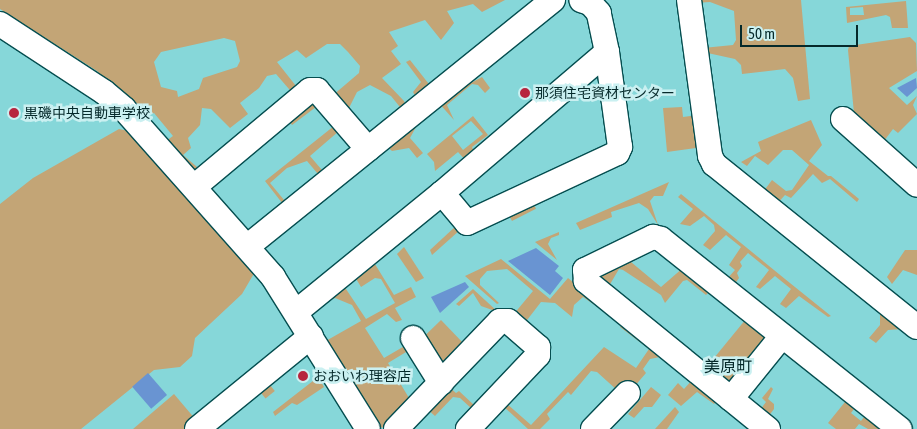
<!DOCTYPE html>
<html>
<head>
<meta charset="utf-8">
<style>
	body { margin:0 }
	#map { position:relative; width:917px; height:429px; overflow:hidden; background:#86d7d9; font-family:"Asap Condensed","Noto Sans JP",sans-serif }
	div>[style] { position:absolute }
	.green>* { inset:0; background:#c3a576; transform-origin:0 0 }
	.water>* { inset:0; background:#6994d2; transform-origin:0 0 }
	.roads { filter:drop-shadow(1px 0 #054e50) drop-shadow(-1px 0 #054e50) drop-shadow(0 1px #054e50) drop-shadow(0 -1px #054e50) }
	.minor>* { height:24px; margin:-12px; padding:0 12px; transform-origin:12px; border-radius:12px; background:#fff }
	.dots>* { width:14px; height:14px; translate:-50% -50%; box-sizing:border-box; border:2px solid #caf0f1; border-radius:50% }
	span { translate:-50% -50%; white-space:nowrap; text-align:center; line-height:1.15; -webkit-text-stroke:5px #caf0f1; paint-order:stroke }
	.poi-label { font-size:14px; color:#05292a }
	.left { translate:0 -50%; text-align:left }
	.quarter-label { font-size:16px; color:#05292a }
	.scale { position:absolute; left:740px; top:25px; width:118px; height:22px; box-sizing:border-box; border:2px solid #05292a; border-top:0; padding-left:6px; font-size:15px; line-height:18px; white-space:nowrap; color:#05292a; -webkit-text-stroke:4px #caf0f1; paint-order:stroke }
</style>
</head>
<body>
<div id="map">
	<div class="green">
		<i style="clip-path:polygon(evenodd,0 0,505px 0,482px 12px,473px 4px,447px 11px,454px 23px,441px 40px,425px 20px,389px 32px,398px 46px,391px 51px,401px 64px,382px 78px,404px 101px,407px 108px,404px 112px,391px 96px,370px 85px,357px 92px,348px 110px,332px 96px,359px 73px,360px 66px,348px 52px,340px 44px,327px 44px,306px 58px,297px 50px,277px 62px,300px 91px,295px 96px,276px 74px,267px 76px,259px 88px,240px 103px,248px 114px,230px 128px,211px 109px,202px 108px,200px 125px,188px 138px,191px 148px,183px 155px,203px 172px,193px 171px,166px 141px,173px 136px,154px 113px,142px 117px,97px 71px,0 9px,0 0,224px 38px,235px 41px,240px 61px,237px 67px,203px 78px,199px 89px,178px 97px,177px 91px,161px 87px,154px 62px,161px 52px,224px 38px)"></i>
		<i style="clip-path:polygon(694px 0,801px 0,810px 99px,798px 101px,793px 78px,785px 69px,742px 74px,741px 65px,735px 59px,703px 52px,703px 48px,733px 45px,736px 40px,734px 11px,710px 2px,695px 3px)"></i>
		<i style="clip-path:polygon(evenodd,906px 1px,908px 28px,892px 28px,890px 17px,886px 15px,847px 23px,846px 7px,906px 1px,863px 7px,864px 15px,850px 15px,850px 8px,863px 7px)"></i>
		<i style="clip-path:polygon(910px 37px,916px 43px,917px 71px,889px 88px,907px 105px,917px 96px,913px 105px,917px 114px,898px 133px,893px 129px,884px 141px,855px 124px,848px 50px,849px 46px)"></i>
		<i style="clip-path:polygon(410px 60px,432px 88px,417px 99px,413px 92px,421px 82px,406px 62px)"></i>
		<i style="clip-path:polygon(482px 77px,490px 88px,485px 93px,478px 85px,472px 84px,447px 105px,454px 120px,437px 101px)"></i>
		<i style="left:310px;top:99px;width:10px;height:30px;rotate:53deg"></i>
		<i style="clip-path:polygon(682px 107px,683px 117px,698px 115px,703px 147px,667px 152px,663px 108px)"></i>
		<i style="clip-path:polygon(evenodd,473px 116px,488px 135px,472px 147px,476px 157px,468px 163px,458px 152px,435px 171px,434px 162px,427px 154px,473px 116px,471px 121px,483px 134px,463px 150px,452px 136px,471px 121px)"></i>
		<i style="clip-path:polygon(811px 120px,822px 145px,809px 161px,828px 176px,831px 176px,859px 199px,857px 202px,830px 179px,822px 183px,813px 174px,791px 198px,785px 195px,775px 206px,763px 192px,772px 180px,786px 191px,792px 190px,809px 165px,792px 150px,783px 150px,768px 165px,755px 156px,747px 166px,741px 162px,761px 151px,758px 142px)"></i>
		<i style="clip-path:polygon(411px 121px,416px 127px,410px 138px,423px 153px,417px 158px,409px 148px,392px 151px,383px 143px)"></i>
		<i style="clip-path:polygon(339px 122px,339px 131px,310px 156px,327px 176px,323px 180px,307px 161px,287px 168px,270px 183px,289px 206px,286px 208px,265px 181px)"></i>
		<i style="clip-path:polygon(119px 129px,133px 132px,256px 270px,242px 294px,195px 338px,192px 356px,180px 367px,154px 370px,81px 429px,0 429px,0 204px,33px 178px)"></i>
		<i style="clip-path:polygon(669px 182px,663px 196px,654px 196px,650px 201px,658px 225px,648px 209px,639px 203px,611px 212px,612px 217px,580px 230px,576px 223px)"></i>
		<i style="clip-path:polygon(681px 194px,785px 279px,831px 316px,828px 317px,799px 296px,786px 308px,780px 304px,791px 289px,775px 276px,760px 289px,756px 287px,769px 270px,748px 253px,740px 262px,742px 266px,737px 273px,739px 278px,734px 285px,726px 280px,735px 270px,729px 265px,741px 247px,726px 235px,710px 250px,703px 245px,715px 231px,714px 225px,704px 216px,690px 226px,680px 224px,693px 209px,678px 197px)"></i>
		<i style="left:531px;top:199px;width:11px;height:27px;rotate:63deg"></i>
		<i style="clip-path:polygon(457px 225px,460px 230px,432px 255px,430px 250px)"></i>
		<i style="clip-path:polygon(559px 232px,559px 235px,551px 238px,548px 244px,557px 260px,535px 242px)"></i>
		<i style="clip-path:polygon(404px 247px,424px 278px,416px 282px,397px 254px)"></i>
		<i style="clip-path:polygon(905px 250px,917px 250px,917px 275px,903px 270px,892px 284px,887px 277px)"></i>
		<i style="clip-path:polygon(370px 256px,394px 295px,411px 287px,416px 297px,395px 308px,402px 320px,396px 322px,387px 314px,365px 328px,384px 358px,408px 344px,411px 349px,388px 363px,409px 398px,427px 383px,417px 362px,421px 360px,431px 378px,430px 383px,384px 428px,377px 426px,324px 342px,361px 321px,352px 305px,335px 298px,309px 309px,319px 335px,305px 310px,340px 280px,366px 319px,395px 303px,381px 279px,375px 278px,361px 287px,352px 272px,352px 269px)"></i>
		<i style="clip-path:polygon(625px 257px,661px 287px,684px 267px,711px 290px,706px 295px,687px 280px,683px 281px,665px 303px,661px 295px,623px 270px,619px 269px,609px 286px,601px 285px,601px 270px)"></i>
		<i style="clip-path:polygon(501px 259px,550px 299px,568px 278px,606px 309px,602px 310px,583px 297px,574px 305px,572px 317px,555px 303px,541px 302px,524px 324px,513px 315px,533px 291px,507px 269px,487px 271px,480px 279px,480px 285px,499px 303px,497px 304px,465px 276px)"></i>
		<i style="clip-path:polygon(473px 289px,498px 312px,481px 306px,473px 293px,459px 306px,456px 304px)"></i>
		<i style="clip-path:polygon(880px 309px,903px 329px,888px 330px,876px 343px,869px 338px,880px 325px)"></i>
		<i style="clip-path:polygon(746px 319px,768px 336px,734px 384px,726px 385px,705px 369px)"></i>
		<i style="left:441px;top:320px;width:36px;height:29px;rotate:46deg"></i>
		<i style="clip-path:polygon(624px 322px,668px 358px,665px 361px,660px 357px,650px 359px,643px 369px,646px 373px,634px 387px,628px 381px,618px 391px,597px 372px,591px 371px,571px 395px,568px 392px,547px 414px,550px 419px,540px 429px,528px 429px,502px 405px,505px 402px,531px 425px,604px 347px,636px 368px,649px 349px,620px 327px)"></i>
		<i style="clip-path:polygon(318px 377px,324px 387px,297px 405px,292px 403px,275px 416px,273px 412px)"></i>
		<i style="clip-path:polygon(693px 379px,718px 400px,714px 404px,697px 392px,681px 406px,668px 395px,678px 383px,684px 389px)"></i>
		<i style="left:266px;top:380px;width:14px;height:12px;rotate:51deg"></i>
		<i style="clip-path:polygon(448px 386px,456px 393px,459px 391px,475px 406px,472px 409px,460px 398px,453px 397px,435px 416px,427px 409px)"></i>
		<i style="clip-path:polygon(651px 387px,661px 395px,652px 407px,644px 407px,634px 418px,628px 414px)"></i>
		<i style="clip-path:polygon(771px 387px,773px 389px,768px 399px,774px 404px,774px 409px,768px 417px,760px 410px,766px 402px,762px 398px)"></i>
		<i style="clip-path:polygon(174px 394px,196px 420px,185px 429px,133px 429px)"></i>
		<i style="clip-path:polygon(849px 397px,857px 405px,851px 413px,861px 421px,867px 413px,883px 426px,880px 429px,868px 429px,859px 424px,855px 429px,836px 429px,828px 423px)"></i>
		<i style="clip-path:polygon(675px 407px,679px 412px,667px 429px,655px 429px)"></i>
	</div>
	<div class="water">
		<i style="clip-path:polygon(916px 78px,917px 88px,907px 97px,897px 88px)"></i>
		<i style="clip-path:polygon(536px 248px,559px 266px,555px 271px,563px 278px,550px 295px,508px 261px)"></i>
		<i style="clip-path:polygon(465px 282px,469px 287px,440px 313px,431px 297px)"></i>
		<i style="left:148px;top:373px;width:29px;height:21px;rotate:49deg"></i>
	</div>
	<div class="roads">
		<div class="minor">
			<i style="left:689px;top:0;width:157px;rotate:82.3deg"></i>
			<i style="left:710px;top:156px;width:9px;rotate:63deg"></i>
			<i style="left:714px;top:164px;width:260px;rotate:38.8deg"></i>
			<i style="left:0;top:24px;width:124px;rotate:33.2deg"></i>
			<i style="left:104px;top:92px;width:26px;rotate:40deg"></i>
			<i style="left:124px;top:109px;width:225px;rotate:48.4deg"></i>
			<i style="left:273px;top:277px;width:179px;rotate:58deg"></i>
			<i style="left:843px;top:119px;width:99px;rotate:41.7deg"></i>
			<i style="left:194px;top:187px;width:151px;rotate:-39.9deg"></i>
			<i style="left:310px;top:90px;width:7px"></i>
			<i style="left:317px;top:90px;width:78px;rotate:49.2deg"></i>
			<i style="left:442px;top:193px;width:39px;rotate:50deg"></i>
			<i style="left:467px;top:223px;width:166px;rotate:-25deg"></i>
			<i style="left:617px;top:153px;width:7px;rotate:-63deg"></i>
			<i style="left:620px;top:147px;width:96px;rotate:-97.8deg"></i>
			<i style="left:248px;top:246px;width:392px;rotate:-38.9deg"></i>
			<i style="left:296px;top:312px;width:188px;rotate:-39.2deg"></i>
			<i style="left:442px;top:193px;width:217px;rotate:-40.5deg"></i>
			<i style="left:607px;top:52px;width:40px;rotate:-102deg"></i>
			<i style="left:599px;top:13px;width:13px;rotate:-132deg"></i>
			<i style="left:590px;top:3px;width:9px;rotate:-162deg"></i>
			<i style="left:413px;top:338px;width:53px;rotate:58.1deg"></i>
			<i style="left:731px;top:399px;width:81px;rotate:-51deg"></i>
			<i style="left:197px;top:429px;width:147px;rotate:-39.2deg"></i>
			<i style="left:396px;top:429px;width:150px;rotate:-46.1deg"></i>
			<i style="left:500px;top:321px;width:8px"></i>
			<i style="left:508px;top:321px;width:40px;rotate:41deg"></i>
			<i style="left:538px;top:347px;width:8px;rotate:90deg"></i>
			<i style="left:538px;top:355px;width:102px;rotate:133.4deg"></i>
			<i style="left:593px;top:429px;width:50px;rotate:-45.8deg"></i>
			<i style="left:768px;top:429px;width:235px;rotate:-140.9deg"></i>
			<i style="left:586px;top:281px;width:11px;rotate:-95deg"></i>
			<i style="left:585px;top:270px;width:76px;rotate:-25.9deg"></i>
			<i style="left:653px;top:237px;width:8px;rotate:14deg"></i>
			<i style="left:661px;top:239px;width:305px;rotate:38.5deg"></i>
		</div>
	</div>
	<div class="dots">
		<i style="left:525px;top:93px;background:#b7253e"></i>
		<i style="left:14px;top:113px;background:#b7253e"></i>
		<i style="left:303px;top:376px;background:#b7253e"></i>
	</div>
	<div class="poi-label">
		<span class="left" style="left:535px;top:93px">那須住宅資材センター</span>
		<span class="left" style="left:24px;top:113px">黒磯中央自動車学校</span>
		<span class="left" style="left:313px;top:376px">おおいわ理容店</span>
	</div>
	<div class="quarter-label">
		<span style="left:728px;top:366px">美原町</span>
	</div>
	<div class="scale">50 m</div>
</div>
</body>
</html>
